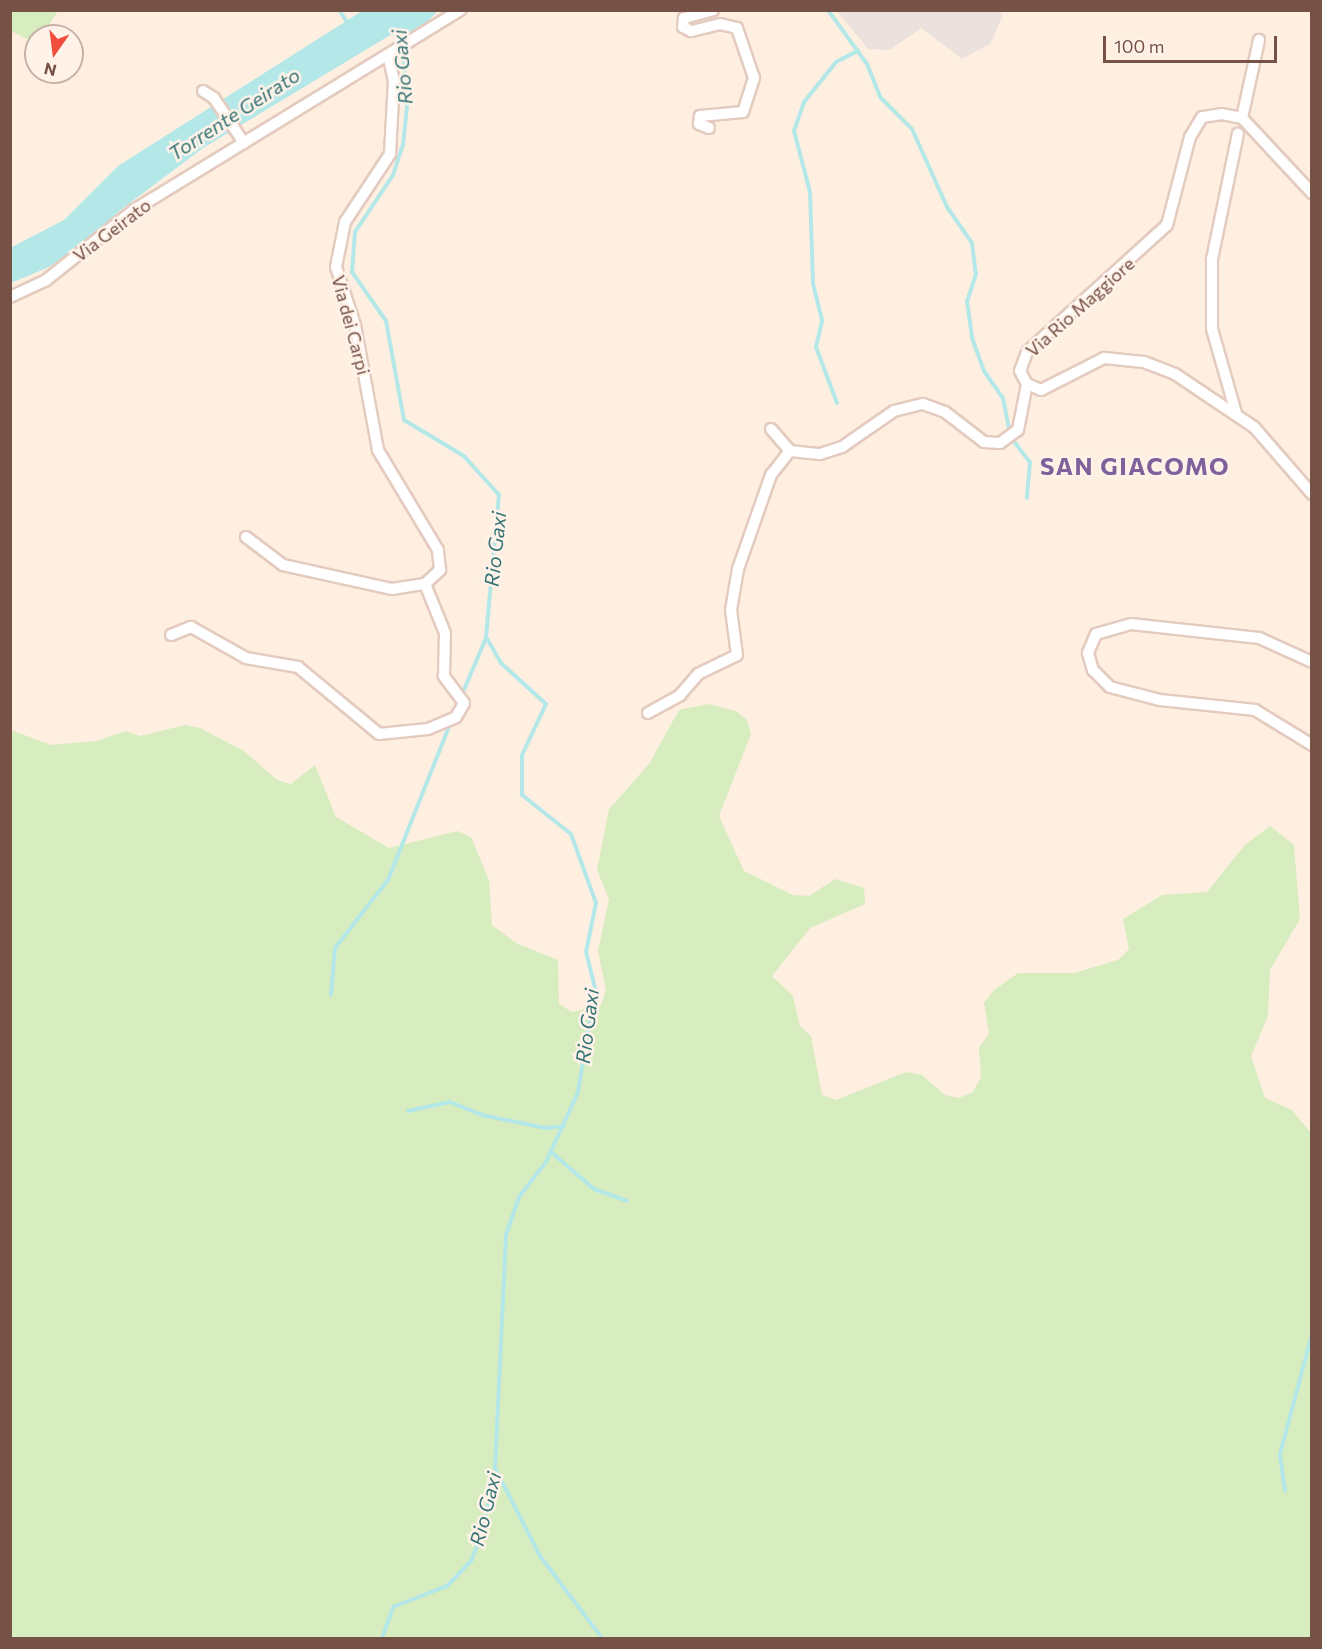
<!DOCTYPE html>
<html>
<head>
<meta charset="utf-8">
<style>
	body { margin:0 }
	#map { position:relative; width:1322px; height:1649px; overflow:hidden; background:#feefe1; font-family:Commissioner,sans-serif }
	div>[style] { position:absolute }
	.industrial>* { inset:0; background:#ece2dd }
	.green>* { inset:0; background:#d7ecbf }
	.water>* { inset:0; background:#b4e8e8 }
	.stream>* { height:4px; margin:-2px; padding:0 2px; transform-origin:2px; border-radius:2px; background:#b4e8e8 }
	.roads { filter:drop-shadow(2px 0 #e4cbbf) drop-shadow(-2px 0 #e4cbbf) drop-shadow(0 2px #e4cbbf) drop-shadow(0 -2px #e4cbbf) }
	.minor>* { height:10px; margin:-5px; padding:0 5px; transform-origin:5px; border-radius:5px; background:#fff }
	span { translate:-50% -50%; white-space:nowrap; text-align:center; line-height:1.15; -webkit-text-stroke:5px #fff3e9; paint-order:stroke }
	.street-label { font-size:18px; color:#765146 }
	.water-label { font-size:20px; color:#367476; font-style:italic }
	.district-label { font-size:24px; color:#80619b; font-weight:700; letter-spacing:1.5px }
	.frame { position:absolute; inset:0; border:12px solid #765146; pointer-events:none }
	.north { position:absolute; left:24px; top:24px; width:60px; height:60px; box-sizing:border-box; background:#fff3e9; border:2px solid #c8b2a8; border-radius:50%; rotate:194deg; font-size:16px; font-weight:700; line-height:24px; text-align:center; color:#765146 }
	.north::after { content:''; display:block; margin:auto; width:21px; height:27px; background:#f04d3d; clip-path:polygon(50% 0,100% 100%,50% 72%,0 100%) }
	.scale { position:absolute; left:1103px; top:36px; width:174px; height:27px; box-sizing:border-box; border:3px solid #765146; border-top:0; padding-left:8px; font-size:18px; line-height:21px; white-space:nowrap; color:#765146; -webkit-text-stroke:4px #fff3e9; paint-order:stroke }
</style>
</head>
<body>
<div id="map">
	<div class="industrial">
		<i style="clip-path:polygon(1000px 11px,1003px 16px,990px 44px,962px 59px,921px 28px,890px 50px,868px 49px,837px 11px)"></i>
	</div>
	<div class="green">
		<i style="clip-path:polygon(10px 11px,11px 10px,58px 11px,46px 30px,29px 40px,11px 31px)"></i>
		<i style="clip-path:polygon(708px 704px,736px 711px,747px 720px,751px 734px,719px 816px,744px 871px,793px 895px,809px 896px,835px 879px,864px 888px,865px 904px,810px 928px,772px 976px,793px 996px,800px 1026px,811px 1036px,822px 1095px,836px 1100px,906px 1072px,922px 1075px,945px 1095px,959px 1098px,973px 1092px,981px 1077px,979px 1047px,989px 1034px,984px 1003px,993px 991px,1018px 973px,1074px 973px,1118px 960px,1129px 949px,1123px 919px,1162px 895px,1207px 892px,1245px 845px,1270px 826px,1294px 845px,1300px 919px,1270px 970px,1268px 1016px,1251px 1056px,1265px 1098px,1292px 1110px,1311px 1133px,1311px 1638px,11px 1638px,11px 730px,51px 745px,96px 741px,126px 731px,140px 736px,185px 725px,200px 728px,244px 751px,277px 780px,291px 784px,315px 765px,336px 817px,389px 848px,457px 831px,471px 837px,489px 880px,492px 925px,516px 943px,558px 960px,559px 1004px,572px 1012px,601px 1005px,606px 990px,598px 951px,609px 899px,597px 870px,609px 809px,649px 764px,679px 710px)"></i>
	</div>
	<div class="water">
		<i style="clip-path:polygon(362px 11px,438px 11px,422px 27px,397px 40px,392px 34px,203px 148px,118px 212px,97px 236px,49px 267px,11px 283px,10px 248px,64px 220px,118px 166px)"></i>
	</div>
	<div class="stream">
		<i style="left:339px;top:10px;width:18px;rotate:56deg"></i>
		<i style="left:828px;top:10px;width:67px;rotate:54.2deg"></i>
		<i style="left:867px;top:64px;width:35px;rotate:68deg"></i>
		<i style="left:880px;top:97px;width:45px;rotate:45deg"></i>
		<i style="left:912px;top:129px;width:85px;rotate:65.8deg"></i>
		<i style="left:947px;top:207px;width:44px;rotate:55.2deg"></i>
		<i style="left:972px;top:243px;width:31px;rotate:83deg"></i>
		<i style="left:976px;top:274px;width:28px;rotate:108deg"></i>
		<i style="left:967px;top:301px;width:37px;rotate:82deg"></i>
		<i style="left:972px;top:338px;width:35px;rotate:70deg"></i>
		<i style="left:984px;top:371px;width:33px;rotate:55deg"></i>
		<i style="left:1003px;top:398px;width:31px;rotate:79deg"></i>
		<i style="left:837px;top:403px;width:60px;rotate:-110.6deg"></i>
		<i style="left:816px;top:347px;width:28px;rotate:-77deg"></i>
		<i style="left:822px;top:320px;width:38px;rotate:-104deg"></i>
		<i style="left:813px;top:283px;width:91px;rotate:-91.9deg"></i>
		<i style="left:810px;top:192px;width:63px;rotate:-104.7deg"></i>
		<i style="left:794px;top:131px;width:31px;rotate:-71deg"></i>
		<i style="left:804px;top:102px;width:51px;rotate:-51.3deg"></i>
		<i style="left:836px;top:62px;width:25px;rotate:-27deg"></i>
		<i style="left:1015px;top:443px;width:24px;rotate:52deg"></i>
		<i style="left:1030px;top:462px;width:36px;rotate:95deg"></i>
		<i style="left:461px;top:697px;width:64px;rotate:-67deg"></i>
		<i style="left:331px;top:995px;width:47px;rotate:-85.1deg"></i>
		<i style="left:335px;top:948px;width:86px;rotate:-52.1deg"></i>
		<i style="left:388px;top:880px;width:168px;rotate:-68.3deg"></i>
		<i style="left:408px;top:1111px;width:43px;rotate:-12.1deg"></i>
		<i style="left:450px;top:1102px;width:35px;rotate:22deg"></i>
		<i style="left:482px;top:1115px;width:65px;rotate:11.5deg"></i>
		<i style="left:546px;top:1128px;width:18px;rotate:-6deg"></i>
		<i style="left:551px;top:1152px;width:57px;rotate:40.7deg"></i>
		<i style="left:594px;top:1189px;width:35px;rotate:20deg"></i>
		<i style="left:496px;top:1470px;width:97px;rotate:62.9deg"></i>
		<i style="left:540px;top:1556px;width:103px;rotate:52.9deg"></i>
		<i style="left:1285px;top:1491px;width:37px;rotate:-98deg"></i>
		<i style="left:1280px;top:1454px;width:124px;rotate:-75.1deg"></i>
		<i style="left:382px;top:1638px;width:33px;rotate:-70deg"></i>
		<i style="left:393px;top:1607px;width:58px;rotate:-21.3deg"></i>
		<i style="left:447px;top:1586px;width:35px;rotate:-46deg"></i>
		<i style="left:471px;top:1561px;width:29px;rotate:-68deg"></i>
		<i style="left:482px;top:1534px;width:66px;rotate:-78.7deg"></i>
		<i style="left:495px;top:1469px;width:234px;rotate:-87.3deg"></i>
		<i style="left:506px;top:1235px;width:40px;rotate:-71.1deg"></i>
		<i style="left:519px;top:1197px;width:44px;rotate:-52.4deg"></i>
		<i style="left:546px;top:1162px;width:77px;rotate:-65.4deg"></i>
		<i style="left:578px;top:1092px;width:105px;rotate:-80.7deg"></i>
		<i style="left:595px;top:988px;width:37px;rotate:-104deg"></i>
		<i style="left:586px;top:952px;width:50px;rotate:-78.5deg"></i>
		<i style="left:596px;top:903px;width:73px;rotate:-109.9deg"></i>
		<i style="left:571px;top:834px;width:63px;rotate:-141.5deg"></i>
		<i style="left:522px;top:795px;width:40px;rotate:-90deg"></i>
		<i style="left:522px;top:755px;width:56px;rotate:-64.8deg"></i>
		<i style="left:546px;top:704px;width:61px;rotate:-137.7deg"></i>
		<i style="left:501px;top:663px;width:30px;rotate:-120deg"></i>
		<i style="left:486px;top:637px;width:143px;rotate:-84.8deg"></i>
		<i style="left:499px;top:495px;width:52px;rotate:-131.9deg"></i>
		<i style="left:464px;top:456px;width:70px;rotate:-149deg"></i>
		<i style="left:404px;top:420px;width:101px;rotate:-100.3deg"></i>
		<i style="left:386px;top:321px;width:60px;rotate:-124.8deg"></i>
		<i style="left:352px;top:272px;width:40px;rotate:-85.7deg"></i>
		<i style="left:355px;top:232px;width:69px;rotate:-56.3deg"></i>
		<i style="left:393px;top:175px;width:32px;rotate:-72deg"></i>
		<i style="left:403px;top:145px;width:37px;rotate:-84deg"></i>
		<i style="left:407px;top:108px;width:61px;rotate:-93.8deg"></i>
	</div>
	<div class="roads">
		<div class="minor">
			<i style="left:203px;top:91px;width:13px;rotate:32deg"></i>
			<i style="left:214px;top:98px;width:54px;rotate:56.3deg"></i>
			<i style="left:1242px;top:118px;width:80px;rotate:-77.7deg"></i>
			<i style="left:709px;top:128px;width:11px;rotate:-158deg"></i>
			<i style="left:699px;top:124px;width:8px;rotate:-83deg"></i>
			<i style="left:700px;top:116px;width:43px;rotate:-5.3deg"></i>
			<i style="left:743px;top:112px;width:36px;rotate:-72deg"></i>
			<i style="left:754px;top:78px;width:53px;rotate:-108.8deg"></i>
			<i style="left:737px;top:28px;width:17px;rotate:-167deg"></i>
			<i style="left:720px;top:24px;width:30px;rotate:166deg"></i>
			<i style="left:691px;top:31px;width:9px;rotate:-153deg"></i>
			<i style="left:683px;top:27px;width:9px;rotate:-84deg"></i>
			<i style="left:684px;top:18px;width:30px;rotate:-15deg"></i>
			<i style="left:1312px;top:193px;width:103px;rotate:-133deg"></i>
			<i style="left:1242px;top:118px;width:20px;rotate:-169deg"></i>
			<i style="left:1222px;top:114px;width:20px;rotate:171deg"></i>
			<i style="left:1202px;top:117px;width:23px;rotate:121deg"></i>
			<i style="left:1190px;top:137px;width:91px;rotate:104.6deg"></i>
			<i style="left:1167px;top:225px;width:189px;rotate:137.8deg"></i>
			<i style="left:1027px;top:352px;width:20px;rotate:110deg"></i>
			<i style="left:1020px;top:371px;width:15px;rotate:62deg"></i>
			<i style="left:1027px;top:384px;width:15px;rotate:23deg"></i>
			<i style="left:1041px;top:390px;width:71px;rotate:-26.9deg"></i>
			<i style="left:1104px;top:358px;width:40px;rotate:5.7deg"></i>
			<i style="left:1144px;top:362px;width:33px;rotate:21deg"></i>
			<i style="left:1175px;top:374px;width:95px;rotate:33.9deg"></i>
			<i style="left:1254px;top:427px;width:89px;rotate:49.1deg"></i>
			<i style="left:10px;top:297px;width:38px;rotate:-25deg"></i>
			<i style="left:45px;top:281px;width:114px;rotate:-38.6deg"></i>
			<i style="left:134px;top:210px;width:383px;rotate:-31.5deg"></i>
			<i style="left:1236px;top:413px;width:87px;rotate:-105.9deg"></i>
			<i style="left:1212px;top:329px;width:70px;rotate:-90deg"></i>
			<i style="left:1212px;top:259px;width:128px;rotate:-78.3deg"></i>
			<i style="left:771px;top:429px;width:29px;rotate:49deg"></i>
			<i style="left:790px;top:451px;width:30px;rotate:6deg"></i>
			<i style="left:820px;top:454px;width:23px;rotate:-18deg"></i>
			<i style="left:842px;top:447px;width:63px;rotate:-34.7deg"></i>
			<i style="left:894px;top:411px;width:30px;rotate:-14deg"></i>
			<i style="left:923px;top:404px;width:23px;rotate:20deg"></i>
			<i style="left:945px;top:412px;width:49px;rotate:37.6deg"></i>
			<i style="left:984px;top:442px;width:16px;rotate:4deg"></i>
			<i style="left:1000px;top:443px;width:22px;rotate:-36deg"></i>
			<i style="left:1018px;top:430px;width:47px;rotate:-78.9deg"></i>
			<i style="left:246px;top:537px;width:46px;rotate:37.1deg"></i>
			<i style="left:283px;top:565px;width:112px;rotate:12.4deg"></i>
			<i style="left:392px;top:589px;width:33px;rotate:-9deg"></i>
			<i style="left:425px;top:584px;width:21px;rotate:-43deg"></i>
			<i style="left:440px;top:570px;width:20px;rotate:-96deg"></i>
			<i style="left:438px;top:550px;width:117px;rotate:-121deg"></i>
			<i style="left:378px;top:450px;width:127px;rotate:-100.4deg"></i>
			<i style="left:355px;top:325px;width:61px;rotate:-108.1deg"></i>
			<i style="left:336px;top:267px;width:46px;rotate:-78.7deg"></i>
			<i style="left:345px;top:222px;width:82px;rotate:-56.5deg"></i>
			<i style="left:390px;top:154px;width:73px;rotate:-86.9deg"></i>
			<i style="left:394px;top:81px;width:26px;rotate:-103deg"></i>
			<i style="left:171px;top:635px;width:22px;rotate:-22deg"></i>
			<i style="left:191px;top:627px;width:63px;rotate:29.4deg"></i>
			<i style="left:246px;top:658px;width:53px;rotate:9.8deg"></i>
			<i style="left:298px;top:667px;width:105px;rotate:39.6deg"></i>
			<i style="left:379px;top:734px;width:49px;rotate:-5.8deg"></i>
			<i style="left:428px;top:729px;width:30px;rotate:-23deg"></i>
			<i style="left:456px;top:717px;width:16px;rotate:-60deg"></i>
			<i style="left:464px;top:703px;width:34px;rotate:-127deg"></i>
			<i style="left:444px;top:676px;width:43px;rotate:-88.7deg"></i>
			<i style="left:445px;top:633px;width:53px;rotate:-112.2deg"></i>
			<i style="left:1312px;top:662px;width:58px;rotate:-155.6deg"></i>
			<i style="left:1259px;top:638px;width:129px;rotate:-173.8deg"></i>
			<i style="left:1131px;top:624px;width:36px;rotate:164deg"></i>
			<i style="left:1096px;top:634px;width:21px;rotate:113deg"></i>
			<i style="left:1088px;top:653px;width:18px;rotate:74deg"></i>
			<i style="left:1093px;top:670px;width:24px;rotate:45deg"></i>
			<i style="left:1110px;top:687px;width:52px;rotate:14.6deg"></i>
			<i style="left:1160px;top:700px;width:96px;rotate:6deg"></i>
			<i style="left:1255px;top:710px;width:67px;rotate:31.6deg"></i>
			<i style="left:648px;top:713px;width:37px;rotate:-29deg"></i>
			<i style="left:680px;top:695px;width:28px;rotate:-49deg"></i>
			<i style="left:698px;top:674px;width:43px;rotate:-26deg"></i>
			<i style="left:737px;top:655px;width:45px;rotate:-97.6deg"></i>
			<i style="left:731px;top:610px;width:42px;rotate:-80.3deg"></i>
			<i style="left:738px;top:569px;width:100px;rotate:-70.7deg"></i>
			<i style="left:771px;top:475px;width:31px;rotate:-52deg"></i>
		</div>
	</div>
	<div class="street-label">
		<span style="left:112px;top:230px;rotate:-37deg">Via Geirato</span>
		<span style="left:1080px;top:307px;rotate:-42deg">Via Rio Maggiore</span>
		<span style="left:351px;top:325px;rotate:75deg">Via dei Carpi</span>
	</div>
	<div class="water-label">
		<span style="left:402px;top:67px;rotate:-95deg">Rio Gaxi</span>
		<span style="left:234px;top:114px;rotate:-33deg">Torrente Geirato</span>
		<span style="left:495px;top:549px;rotate:-84deg">Rio Gaxi</span>
		<span style="left:587px;top:1026px;rotate:-83deg">Rio Gaxi</span>
		<span style="left:485px;top:1509px;rotate:-76deg">Rio Gaxi</span>
	</div>
	<div class="district-label">
		<span style="left:1135px;top:466px">SAN GIACOMO</span>
	</div>
	<div class="frame"></div>
	<div class="north">N</div>
	<div class="scale">100 m</div>
</div>
</body>
</html>
